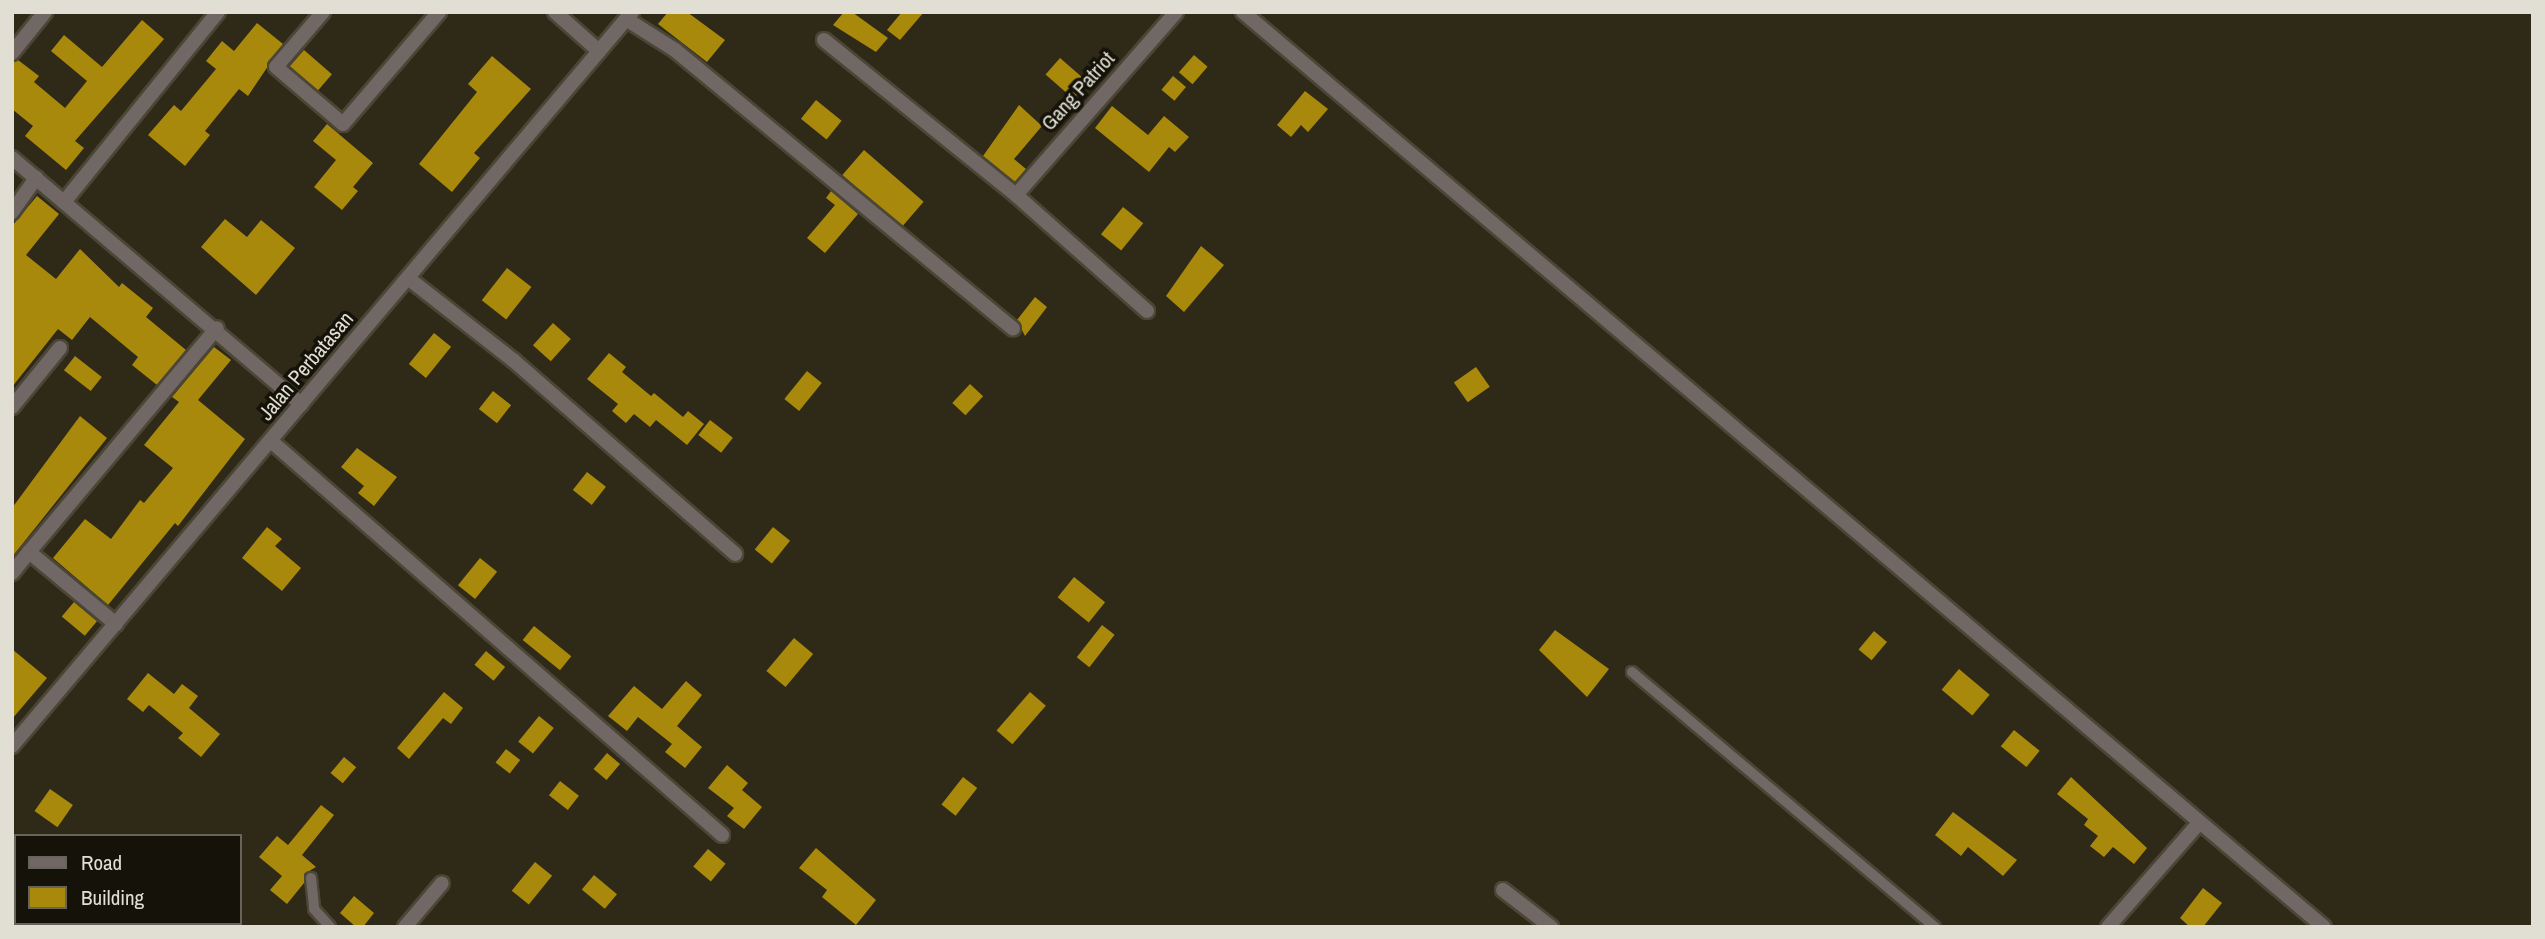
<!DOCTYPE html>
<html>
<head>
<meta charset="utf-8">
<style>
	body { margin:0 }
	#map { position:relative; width:2545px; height:939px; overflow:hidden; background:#2f2918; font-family:"Archivo Narrow",sans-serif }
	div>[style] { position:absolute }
	.building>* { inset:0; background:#a9890c; transform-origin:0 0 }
	.roads { filter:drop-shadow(2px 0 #4b4636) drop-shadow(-2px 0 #4b4636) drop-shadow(0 2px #4b4636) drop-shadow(0 -2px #4b4636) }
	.service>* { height:10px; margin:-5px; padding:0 5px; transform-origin:5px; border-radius:5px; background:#716764 }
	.minor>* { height:14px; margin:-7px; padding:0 7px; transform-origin:7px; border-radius:7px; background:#716764 }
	span { translate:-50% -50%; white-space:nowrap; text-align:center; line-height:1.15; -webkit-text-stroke:7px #15120a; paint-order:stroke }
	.street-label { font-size:21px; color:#e1ded3 }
	.frame { position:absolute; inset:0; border:14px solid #e1ded3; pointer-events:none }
	.legend { position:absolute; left:14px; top:834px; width:228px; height:91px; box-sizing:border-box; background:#15120a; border:2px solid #67645a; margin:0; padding:9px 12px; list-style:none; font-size:21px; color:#e1ded3 }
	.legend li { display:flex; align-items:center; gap:14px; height:35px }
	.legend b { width:35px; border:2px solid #67645a }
</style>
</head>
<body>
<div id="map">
	<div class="building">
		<i style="clip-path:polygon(668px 12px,687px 12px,725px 40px,707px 62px,658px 24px)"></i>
		<i style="clip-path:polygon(844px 12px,852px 12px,888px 38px,876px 52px,833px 25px)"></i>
		<i style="clip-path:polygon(902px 12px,924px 12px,900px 40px,887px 30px)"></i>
		<i style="clip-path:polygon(142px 20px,164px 39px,75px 141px,84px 148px,66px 170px,25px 136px,33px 126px,12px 109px,12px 62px,18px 60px,39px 76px,34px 82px,65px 108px,87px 81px,51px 51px,64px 35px,102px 67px)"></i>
		<i style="clip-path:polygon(257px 23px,283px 44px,248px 96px,239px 89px,205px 131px,210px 135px,185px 166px,148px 135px,174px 105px,181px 111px,216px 69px,206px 61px,222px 41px,234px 51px)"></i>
		<i style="left:304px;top:50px;width:37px;height:22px;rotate:41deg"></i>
		<i style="left:1194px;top:55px;width:18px;height:23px;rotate:41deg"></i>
		<i style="clip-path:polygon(492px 56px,531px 89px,474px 153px,480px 158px,452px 192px,419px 164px,477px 92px,468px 84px)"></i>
		<i style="left:1060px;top:58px;width:37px;height:22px;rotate:41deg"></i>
		<i style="left:1173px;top:76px;width:17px;height:18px;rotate:40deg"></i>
		<i style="clip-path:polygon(1305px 91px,1328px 109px,1308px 132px,1301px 125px,1291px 137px,1277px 125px)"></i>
		<i style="left:816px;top:100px;width:33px;height:24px;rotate:39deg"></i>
		<i style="clip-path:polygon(1019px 105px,1042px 126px,1014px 159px,1026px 169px,1015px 182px,983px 156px)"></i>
		<i style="clip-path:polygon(1112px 106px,1148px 135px,1164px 116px,1189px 137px,1175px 152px,1169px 147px,1149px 172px,1095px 128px)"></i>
		<i style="clip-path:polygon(327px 124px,373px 163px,353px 187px,358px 191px,342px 210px,314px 187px,336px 160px,313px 141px)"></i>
		<i style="left:864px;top:150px;width:79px;height:33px;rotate:41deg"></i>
		<i style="clip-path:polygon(831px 191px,858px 214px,825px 253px,807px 238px,835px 205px,826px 198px)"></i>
		<i style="clip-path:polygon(37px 196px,59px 214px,26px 255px,56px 279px,80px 249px,119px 287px,122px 283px,153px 308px,146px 317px,186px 350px,157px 385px,132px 365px,138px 357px,90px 317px,72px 340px,58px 329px,12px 387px,12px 226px)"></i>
		<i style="left:1123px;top:207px;width:26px;height:35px;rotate:39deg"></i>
		<i style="clip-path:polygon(225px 219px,247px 237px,261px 220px,295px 248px,256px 295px,201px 247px)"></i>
		<i style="clip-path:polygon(1201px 246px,1224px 265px,1184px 312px,1166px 296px)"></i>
		<i style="left:507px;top:268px;width:31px;height:41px;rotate:38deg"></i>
		<i style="clip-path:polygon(1035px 297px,1047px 307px,1025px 336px,1017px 320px)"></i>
		<i style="left:553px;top:323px;width:24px;height:30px;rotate:42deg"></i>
		<i style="left:434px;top:333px;width:22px;height:40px;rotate:39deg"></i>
		<i style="clip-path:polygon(214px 347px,231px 360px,198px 400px,245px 439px,178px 526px,175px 523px,108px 605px,53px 558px,85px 519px,111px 539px,140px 500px,144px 503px,173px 468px,144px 445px,179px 402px,172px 397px)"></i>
		<i style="clip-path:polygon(609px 353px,626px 367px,622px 372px,651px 396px,654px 393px,683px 417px,688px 411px,704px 424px,687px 445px,656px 420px,650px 427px,634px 414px,626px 423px,612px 411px,618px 404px,587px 379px)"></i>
		<i style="left:75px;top:356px;width:34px;height:18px;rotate:38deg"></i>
		<i style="left:1476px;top:367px;width:24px;height:27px;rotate:55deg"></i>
		<i style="left:807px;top:371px;width:19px;height:36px;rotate:39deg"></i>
		<i style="left:970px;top:384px;width:18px;height:26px;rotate:43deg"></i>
		<i style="left:493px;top:391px;width:23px;height:23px;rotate:38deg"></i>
		<i style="clip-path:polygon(80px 416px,107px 438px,12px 557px,12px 508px)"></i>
		<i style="left:710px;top:420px;width:29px;height:19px;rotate:38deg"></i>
		<i style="clip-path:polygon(357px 448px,397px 477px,374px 506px,358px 493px,364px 486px,341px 467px)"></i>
		<i style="left:587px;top:472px;width:24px;height:23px;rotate:38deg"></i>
		<i style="clip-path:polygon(267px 527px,282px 539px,275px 546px,301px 568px,282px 591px,242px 558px)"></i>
		<i style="left:773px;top:527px;width:22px;height:29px;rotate:39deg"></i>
		<i style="left:480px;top:558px;width:22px;height:35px;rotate:39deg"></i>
		<i style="left:1074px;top:577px;width:40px;height:26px;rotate:39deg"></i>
		<i style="left:74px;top:602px;width:30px;height:19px;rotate:40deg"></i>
		<i style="left:1102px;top:625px;width:16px;height:41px;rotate:38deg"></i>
		<i style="left:534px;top:626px;width:48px;height:18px;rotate:39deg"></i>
		<i style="clip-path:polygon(1555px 630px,1609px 669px,1587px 697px,1539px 650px)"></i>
		<i style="left:1874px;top:631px;width:17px;height:24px;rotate:40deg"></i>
		<i style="left:794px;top:638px;width:25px;height:43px;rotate:40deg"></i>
		<i style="clip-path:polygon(12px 649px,47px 678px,12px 719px)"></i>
		<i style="left:486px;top:651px;width:25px;height:18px;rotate:40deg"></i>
		<i style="left:1959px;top:669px;width:40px;height:27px;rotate:40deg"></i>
		<i style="clip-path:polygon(148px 673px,174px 694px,182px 684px,198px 696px,189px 708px,220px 734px,201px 757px,178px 738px,183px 733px,149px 705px,143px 712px,127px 699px)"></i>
		<i style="clip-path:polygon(686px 681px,702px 695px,677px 726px,702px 747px,685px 768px,665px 752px,672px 744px,638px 717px,627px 731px,608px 716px,634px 686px,662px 709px)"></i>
		<i style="clip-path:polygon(444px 692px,463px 708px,451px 724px,443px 718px,409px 759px,397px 748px)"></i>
		<i style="left:1030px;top:692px;width:21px;height:51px;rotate:41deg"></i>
		<i style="left:539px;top:716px;width:19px;height:33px;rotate:39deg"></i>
		<i style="left:2014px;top:730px;width:33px;height:21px;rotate:39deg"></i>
		<i style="left:506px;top:749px;width:18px;height:17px;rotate:38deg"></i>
		<i style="left:607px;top:753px;width:17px;height:21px;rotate:40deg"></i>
		<i style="left:344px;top:757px;width:16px;height:21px;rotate:40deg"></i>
		<i style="clip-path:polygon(727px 765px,748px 783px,742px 790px,762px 807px,744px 829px,727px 816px,734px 808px,708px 788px)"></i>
		<i style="left:963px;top:777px;width:18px;height:35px;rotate:38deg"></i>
		<i style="clip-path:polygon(2071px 777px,2147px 848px,2134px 864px,2113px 847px,2104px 857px,2090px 846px,2098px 836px,2084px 825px,2088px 819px,2057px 794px)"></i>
		<i style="left:560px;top:781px;width:24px;height:18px;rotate:38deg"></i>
		<i style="left:50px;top:789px;width:28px;height:27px;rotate:35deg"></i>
		<i style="clip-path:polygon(321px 805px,334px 815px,302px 855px,316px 867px,304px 874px,304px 883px,287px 904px,270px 890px,282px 876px,259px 857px,277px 836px,288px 845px)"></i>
		<i style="clip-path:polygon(1953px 812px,2017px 860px,2003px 876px,1968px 847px,1961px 856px,1935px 835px)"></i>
		<i style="clip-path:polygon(816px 848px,876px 900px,856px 925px,822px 897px,827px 890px,799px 868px)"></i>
		<i style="left:708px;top:849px;width:23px;height:23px;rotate:40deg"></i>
		<i style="left:535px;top:862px;width:22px;height:37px;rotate:39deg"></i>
		<i style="left:594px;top:875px;width:30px;height:19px;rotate:40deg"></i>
		<i style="clip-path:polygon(2203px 888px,2222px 903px,2203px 927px,2190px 927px,2180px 918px)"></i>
		<i style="clip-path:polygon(354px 896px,374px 913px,363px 927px,356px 927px,340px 913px)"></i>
	</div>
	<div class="roads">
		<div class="service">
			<i style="left:1632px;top:672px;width:396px;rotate:40.1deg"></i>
			<i style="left:311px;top:878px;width:31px;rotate:84deg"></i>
			<i style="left:314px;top:909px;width:24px;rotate:48deg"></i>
		</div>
		<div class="minor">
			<i style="left:323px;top:12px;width:72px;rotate:130.5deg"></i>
			<i style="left:276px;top:67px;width:88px;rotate:40.4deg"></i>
			<i style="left:343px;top:124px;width:148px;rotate:-49.4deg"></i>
			<i style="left:555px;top:12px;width:59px;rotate:41.6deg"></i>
			<i style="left:1243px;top:12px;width:1416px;rotate:40.25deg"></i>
			<i style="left:626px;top:19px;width:58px;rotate:32.3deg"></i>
			<i style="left:675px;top:50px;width:438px;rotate:39.5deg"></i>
			<i style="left:824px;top:40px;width:247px;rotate:38.9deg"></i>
			<i style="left:1016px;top:195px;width:243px;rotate:-48.8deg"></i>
			<i style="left:12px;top:53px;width:53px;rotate:-51.2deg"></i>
			<i style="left:12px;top:158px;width:380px;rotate:40.4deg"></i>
			<i style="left:1016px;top:195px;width:175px;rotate:41.5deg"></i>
			<i style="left:64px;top:202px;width:245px;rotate:-51deg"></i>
			<i style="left:12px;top:212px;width:42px;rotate:-54.8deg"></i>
			<i style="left:408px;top:278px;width:133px;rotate:38deg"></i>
			<i style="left:513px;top:360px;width:295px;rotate:41.1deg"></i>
			<i style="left:12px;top:407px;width:76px;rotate:-50.9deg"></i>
			<i style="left:271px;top:441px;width:599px;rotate:41.14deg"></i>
			<i style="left:12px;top:573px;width:27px;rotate:-51deg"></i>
			<i style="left:116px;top:624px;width:113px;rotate:-140.4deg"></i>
			<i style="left:29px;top:552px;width:292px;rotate:-50deg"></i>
			<i style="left:12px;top:746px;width:961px;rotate:-49.81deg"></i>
			<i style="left:1503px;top:890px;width:61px;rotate:37.6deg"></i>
			<i style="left:405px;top:927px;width:57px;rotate:-49.9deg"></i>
			<i style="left:2108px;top:927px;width:138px;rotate:-48.8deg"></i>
		</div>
	</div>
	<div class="street-label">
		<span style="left:1078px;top:91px;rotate:-48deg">Gang Patriot</span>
		<span style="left:306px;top:366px;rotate:-50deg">Jalan Perbatasan</span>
	</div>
	<div class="frame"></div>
	<ul class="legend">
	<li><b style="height:9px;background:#716764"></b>Road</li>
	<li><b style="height:19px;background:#a9890c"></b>Building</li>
	</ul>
</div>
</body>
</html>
